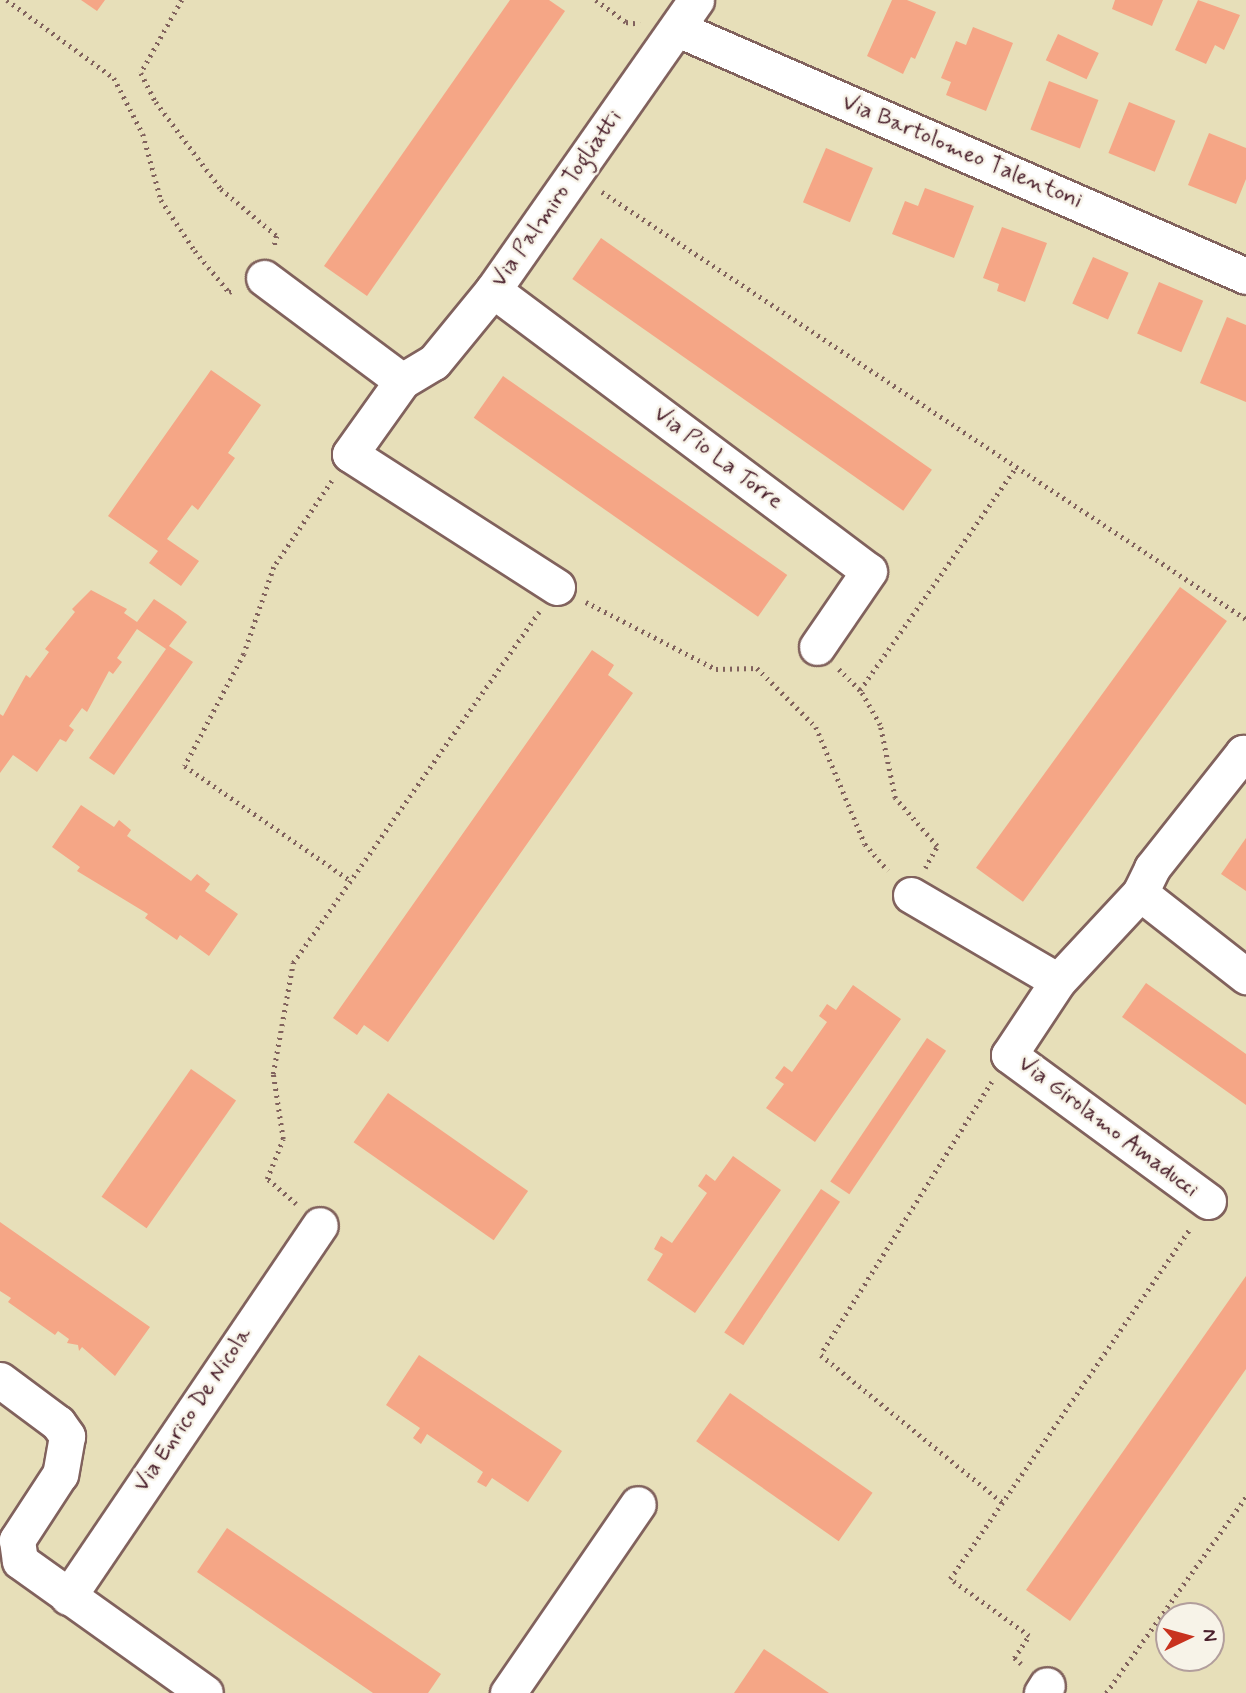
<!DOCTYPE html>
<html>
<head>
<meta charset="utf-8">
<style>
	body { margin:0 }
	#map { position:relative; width:1246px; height:1693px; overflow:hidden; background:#e7dfb9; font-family:Mynerve,sans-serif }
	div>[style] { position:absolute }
	.building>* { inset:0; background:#f5a686; transform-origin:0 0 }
	.path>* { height:4.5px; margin-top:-2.25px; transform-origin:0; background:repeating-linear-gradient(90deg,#81625d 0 2px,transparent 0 7px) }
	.roads { filter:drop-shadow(2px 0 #81625d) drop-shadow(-2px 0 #81625d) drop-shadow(0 2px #81625d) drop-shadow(0 -2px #81625d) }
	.minor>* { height:35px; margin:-17.5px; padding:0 17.5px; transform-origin:17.5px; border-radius:17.5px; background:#fff }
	span { translate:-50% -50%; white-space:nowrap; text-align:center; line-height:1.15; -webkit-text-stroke:5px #f7f3e8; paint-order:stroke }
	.street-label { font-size:23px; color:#4a1f2b }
	.north { position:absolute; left:1155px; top:1602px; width:70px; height:70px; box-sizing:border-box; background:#f7f3e8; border:2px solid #b29e9c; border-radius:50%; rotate:85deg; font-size:19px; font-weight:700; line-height:28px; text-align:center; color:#4a1f2b }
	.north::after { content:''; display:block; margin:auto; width:24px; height:32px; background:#c8321e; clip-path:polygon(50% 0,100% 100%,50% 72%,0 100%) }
</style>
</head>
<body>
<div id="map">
	<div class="building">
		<i style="clip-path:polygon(81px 0,105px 0,97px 11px)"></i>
		<i style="clip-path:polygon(510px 0,549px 0,565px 11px,367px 296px,324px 266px)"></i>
		<i style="clip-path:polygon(892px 0,907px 0,936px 12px,915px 59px,911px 57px,903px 74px,867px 56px)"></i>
		<i style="clip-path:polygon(1115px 0,1163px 0,1152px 26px,1112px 9px)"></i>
		<i style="clip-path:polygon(1198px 0,1240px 15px,1224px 50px,1215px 45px,1206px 64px,1175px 50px)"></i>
		<i style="clip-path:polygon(973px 27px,1013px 43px,986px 111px,946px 95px,951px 82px,941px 78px,956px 41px,966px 45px)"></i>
		<i style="left:1058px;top:34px;width:45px;height:29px;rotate:25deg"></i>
		<i style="left:1049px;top:81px;width:53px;height:52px;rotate:21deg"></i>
		<i style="left:1129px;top:102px;width:50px;height:55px;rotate:22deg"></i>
		<i style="clip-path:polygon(1209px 133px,1246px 148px,1246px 179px,1236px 204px,1188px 185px)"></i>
		<i style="left:826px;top:148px;width:51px;height:59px;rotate:23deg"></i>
		<i style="clip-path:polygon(925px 188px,974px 206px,954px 258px,892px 234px,905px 201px,918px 206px)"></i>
		<i style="clip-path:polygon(1002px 227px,1047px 243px,1025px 302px,997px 291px,999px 284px,983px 278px)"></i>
		<i style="left:601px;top:238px;width:404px;height:50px;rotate:35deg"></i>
		<i style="left:1093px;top:257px;width:39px;height:51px;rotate:24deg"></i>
		<i style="left:1159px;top:282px;width:48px;height:56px;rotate:23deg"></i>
		<i style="clip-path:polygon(1227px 317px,1246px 325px,1246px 402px,1200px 383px)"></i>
		<i style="clip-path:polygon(211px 370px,261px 405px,228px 453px,235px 458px,198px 510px,192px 505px,167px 539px,199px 561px,181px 586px,149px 563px,158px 551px,108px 516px)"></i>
		<i style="left:503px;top:376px;width:347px;height:51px;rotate:35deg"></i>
		<i style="left:1180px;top:587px;width:58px;height:347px;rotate:36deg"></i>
		<i style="clip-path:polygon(91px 590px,127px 609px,124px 613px,137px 622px,154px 599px,178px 615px,187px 622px,169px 646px,193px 662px,114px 775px,89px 758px,166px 649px,137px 629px,117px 658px,122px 662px,113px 674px,109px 671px,87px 712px,82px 708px,69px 726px,74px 730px,66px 742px,60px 739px,37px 772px,13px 755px,0 773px,0 714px,3px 716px,26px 675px,30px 678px,49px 652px,45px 649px,75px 612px,72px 609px)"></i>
		<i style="clip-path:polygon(592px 650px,614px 665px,608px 675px,633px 693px,388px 1042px,364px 1025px,357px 1035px,333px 1018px)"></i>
		<i style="clip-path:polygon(81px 805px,114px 827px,119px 820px,131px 830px,127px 836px,191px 881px,197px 874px,210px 884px,205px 891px,238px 914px,209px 956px,180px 935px,177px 940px,145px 918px,148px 914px,77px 871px,80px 867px,52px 847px)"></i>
		<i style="clip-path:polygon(1246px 838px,1246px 891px,1221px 874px)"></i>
		<i style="clip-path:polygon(1146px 983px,1246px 1054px,1246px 1105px,1122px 1017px)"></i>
		<i style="clip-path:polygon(853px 985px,901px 1019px,815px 1142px,766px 1108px,784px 1084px,775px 1078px,784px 1066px,792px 1072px,827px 1022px,819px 1016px,827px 1004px,836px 1010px)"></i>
		<i style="left:927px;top:1038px;width:23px;height:173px;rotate:34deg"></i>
		<i style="left:191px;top:1069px;width:55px;height:156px;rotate:35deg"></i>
		<i style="left:388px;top:1093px;width:171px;height:60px;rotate:35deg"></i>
		<i style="clip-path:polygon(733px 1156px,781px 1190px,695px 1313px,647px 1280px,663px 1254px,654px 1249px,661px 1236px,672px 1243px,707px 1193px,698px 1186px,706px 1174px,715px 1181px)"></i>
		<i style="left:821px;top:1189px;width:23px;height:173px;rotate:34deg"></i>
		<i style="clip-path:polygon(0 1222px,150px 1327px,115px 1376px,82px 1347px,79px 1351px,78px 1345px,67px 1343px,69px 1339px,58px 1331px,55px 1335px,8px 1302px,11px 1298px,0 1291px)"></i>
		<i style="clip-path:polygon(1246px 1276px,1246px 1369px,1070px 1621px,1026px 1590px)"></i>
		<i style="clip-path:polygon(419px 1355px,562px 1451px,528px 1502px,492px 1478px,486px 1487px,477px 1482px,483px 1472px,427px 1434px,421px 1444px,413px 1438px,420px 1428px,386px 1405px)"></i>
		<i style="left:730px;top:1393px;width:174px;height:59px;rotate:35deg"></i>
		<i style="clip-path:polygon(227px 1528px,441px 1674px,428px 1693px,373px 1693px,197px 1572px)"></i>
		<i style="clip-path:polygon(764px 1649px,785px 1663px,829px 1693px,734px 1693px)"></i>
	</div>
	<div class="path">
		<i style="left:7px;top:0;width:132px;rotate:36.1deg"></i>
		<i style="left:114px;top:78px;width:63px;rotate:62.6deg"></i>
		<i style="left:143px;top:134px;width:68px;rotate:74.7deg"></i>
		<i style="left:161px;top:200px;width:61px;rotate:56.3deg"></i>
		<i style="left:195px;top:251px;width:53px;rotate:50.3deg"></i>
		<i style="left:229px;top:292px;width:6px;rotate:-18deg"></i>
		<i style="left:182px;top:0;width:84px;rotate:119.3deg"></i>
		<i style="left:141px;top:73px;width:33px;rotate:63deg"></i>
		<i style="left:156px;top:102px;width:109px;rotate:53.2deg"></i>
		<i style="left:221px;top:189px;width:73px;rotate:40deg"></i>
		<i style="left:277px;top:236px;width:11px;rotate:105deg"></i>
		<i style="left:596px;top:0;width:37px;rotate:36deg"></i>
		<i style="left:626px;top:22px;width:14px;rotate:8deg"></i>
		<i style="left:602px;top:192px;width:773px;rotate:33.55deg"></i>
		<i style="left:332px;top:481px;width:104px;rotate:124deg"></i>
		<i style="left:274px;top:567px;width:92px;rotate:109deg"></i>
		<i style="left:244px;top:654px;width:127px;rotate:117.8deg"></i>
		<i style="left:185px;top:766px;width:202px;rotate:34.7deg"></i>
		<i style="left:586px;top:602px;width:146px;rotate:27.3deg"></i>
		<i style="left:716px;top:669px;width:41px;rotate:-1.4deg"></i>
		<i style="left:757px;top:668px;width:83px;rotate:45deg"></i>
		<i style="left:816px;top:727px;width:127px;rotate:67.3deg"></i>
		<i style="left:865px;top:844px;width:35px;rotate:49deg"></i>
		<i style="left:839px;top:669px;width:30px;rotate:45deg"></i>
		<i style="left:925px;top:868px;width:25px;rotate:-61deg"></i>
		<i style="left:937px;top:846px;width:64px;rotate:-131.2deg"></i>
		<i style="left:895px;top:798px;width:75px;rotate:-101.6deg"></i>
		<i style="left:880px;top:725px;width:40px;rotate:-119.7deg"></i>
		<i style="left:860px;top:690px;width:272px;rotate:-55deg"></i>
		<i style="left:992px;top:1082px;width:322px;rotate:122.1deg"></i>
		<i style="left:821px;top:1355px;width:233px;rotate:39.1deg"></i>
		<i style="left:296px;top:1204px;width:38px;rotate:-139deg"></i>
		<i style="left:267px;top:1179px;width:43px;rotate:-68.2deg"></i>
		<i style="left:283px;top:1139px;width:66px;rotate:-98.7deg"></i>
		<i style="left:273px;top:1074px;width:113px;rotate:-79.8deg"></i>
		<i style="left:293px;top:963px;width:429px;rotate:-55deg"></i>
		<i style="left:1021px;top:1664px;width:9px;rotate:-139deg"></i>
		<i style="left:1014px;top:1658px;width:27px;rotate:-56deg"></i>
		<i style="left:1029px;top:1636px;width:97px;rotate:-144.2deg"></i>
		<i style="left:950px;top:1579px;width:425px;rotate:-55.6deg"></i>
		<i style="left:1106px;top:1693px;width:241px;rotate:-54.5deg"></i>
	</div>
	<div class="roads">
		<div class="minor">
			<i style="left:678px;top:29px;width:619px;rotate:23.5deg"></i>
			<i style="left:264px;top:278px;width:172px;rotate:36.7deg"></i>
			<i style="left:493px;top:290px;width:469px;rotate:36.8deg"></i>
			<i style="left:869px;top:571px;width:92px;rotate:124.4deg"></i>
			<i style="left:557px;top:587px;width:246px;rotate:-147.3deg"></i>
			<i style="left:350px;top:454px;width:90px;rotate:-54.5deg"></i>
			<i style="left:402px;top:381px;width:37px;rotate:-31deg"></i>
			<i style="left:434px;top:362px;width:93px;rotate:-50.7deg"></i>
			<i style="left:493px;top:290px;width:354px;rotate:-55deg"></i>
			<i style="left:1140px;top:893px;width:135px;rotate:38.1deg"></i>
			<i style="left:911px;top:895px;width:170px;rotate:30.3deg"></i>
			<i style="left:1208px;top:1201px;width:247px;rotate:-143.7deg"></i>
			<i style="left:1009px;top:1055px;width:89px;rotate:-56.5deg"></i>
			<i style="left:1058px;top:981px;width:120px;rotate:-47deg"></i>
			<i style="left:1140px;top:893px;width:28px;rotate:-64deg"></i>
			<i style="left:1152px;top:868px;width:147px;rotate:-51.6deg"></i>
			<i style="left:1243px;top:753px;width:4px;rotate:34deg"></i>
			<i style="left:0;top:1380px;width:72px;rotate:36.6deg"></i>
			<i style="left:58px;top:1423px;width:16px;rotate:55deg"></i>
			<i style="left:67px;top:1436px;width:39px;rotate:100deg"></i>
			<i style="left:60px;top:1474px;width:79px;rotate:123.1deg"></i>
			<i style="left:17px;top:1540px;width:21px;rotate:82deg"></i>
			<i style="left:20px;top:1561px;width:227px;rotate:35.5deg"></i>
			<i style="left:68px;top:1597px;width:449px;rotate:-55.9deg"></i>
			<i style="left:508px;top:1693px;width:229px;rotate:-55.5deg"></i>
			<i style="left:1042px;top:1693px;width:9px;rotate:-58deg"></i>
		</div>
	</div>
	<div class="street-label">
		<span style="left:962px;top:152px;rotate:23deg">Via Bartolomeo Talentoni</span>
		<span style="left:557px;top:199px;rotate:-55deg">Via Palmiro Togliatti</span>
		<span style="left:718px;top:458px;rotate:37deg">Via Pio La Torre</span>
		<span style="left:1108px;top:1127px;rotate:37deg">Via Girolamo Amaducci</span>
		<span style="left:193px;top:1410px;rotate:-56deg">Via Enrico De Nicola</span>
	</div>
	<div class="north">N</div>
</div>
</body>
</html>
